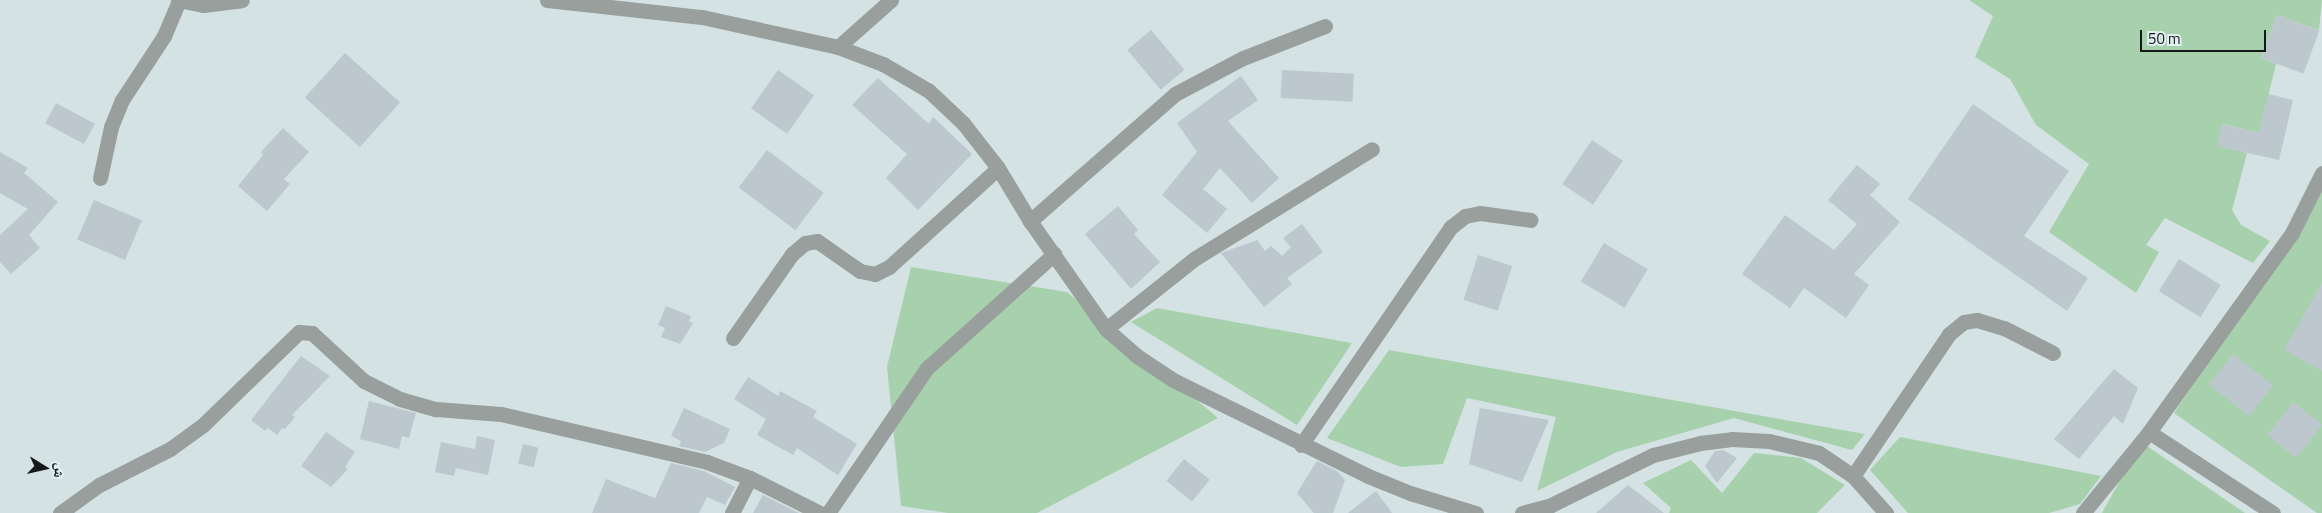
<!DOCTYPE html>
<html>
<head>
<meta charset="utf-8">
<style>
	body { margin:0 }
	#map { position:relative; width:2322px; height:513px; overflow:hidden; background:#d4e2e4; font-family:"Titillium Web","Noto Naskh Arabic",sans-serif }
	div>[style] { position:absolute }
	.green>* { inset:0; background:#a7d1ac }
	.building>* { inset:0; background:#bcc7ce; transform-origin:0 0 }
	.minor>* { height:15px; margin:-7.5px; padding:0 7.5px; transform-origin:7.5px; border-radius:7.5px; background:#999f9d }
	span { translate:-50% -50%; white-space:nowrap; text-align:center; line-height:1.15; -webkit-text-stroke:4.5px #e1f0f1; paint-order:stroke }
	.north { position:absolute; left:20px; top:443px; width:50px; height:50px; -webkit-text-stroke:4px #e1f0f1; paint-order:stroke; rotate:100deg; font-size:14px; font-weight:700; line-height:20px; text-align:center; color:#141919 }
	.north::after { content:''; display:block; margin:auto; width:18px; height:22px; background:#141919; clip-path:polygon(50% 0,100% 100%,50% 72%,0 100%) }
	.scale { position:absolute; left:2140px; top:30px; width:126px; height:22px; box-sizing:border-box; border:2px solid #141919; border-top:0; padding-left:6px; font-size:15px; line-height:18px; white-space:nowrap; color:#141919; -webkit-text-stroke:4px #e1f0f1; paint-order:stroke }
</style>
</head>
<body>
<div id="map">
	<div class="green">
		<i style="clip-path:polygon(1969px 0,2322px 0,2319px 30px,2277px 15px,2261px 58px,2276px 64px,2259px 133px,2223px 124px,2218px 146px,2247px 153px,2232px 210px,2241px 225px,2270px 241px,2253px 263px,2165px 218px,2146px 245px,2159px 252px,2136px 293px,2049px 232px,2089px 164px,2036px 125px,2010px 79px,1975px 57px,1993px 16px)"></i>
		<i style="clip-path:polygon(2322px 172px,2322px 513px,2317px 513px,2174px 413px,2292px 233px)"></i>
		<i style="clip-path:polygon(911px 267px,1067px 292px,1218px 418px,1037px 513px,948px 513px,901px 506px,887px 367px)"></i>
		<i style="clip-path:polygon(1157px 308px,1352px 343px,1297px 425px,1131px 322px)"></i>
		<i style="clip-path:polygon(1389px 350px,1865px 434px,1852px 450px,1734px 418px,1617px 452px,1537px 491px,1556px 417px,1467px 398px,1443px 464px,1401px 467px,1327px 438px)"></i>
		<i style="clip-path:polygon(1900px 437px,2101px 476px,2080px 504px,2049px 513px,1908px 513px,1870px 470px)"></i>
		<i style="clip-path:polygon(2141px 442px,2245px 513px,2102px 513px)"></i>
		<i style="clip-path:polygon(1754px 453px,1801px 458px,1845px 485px,1817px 513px,1669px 513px,1671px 508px,1643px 483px,1691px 460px,1722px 493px)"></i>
	</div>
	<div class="building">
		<i style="left:2277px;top:15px;width:45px;height:46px;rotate:20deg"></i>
		<i style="left:1151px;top:30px;width:52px;height:31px;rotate:50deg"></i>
		<i style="left:345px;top:53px;width:74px;height:60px;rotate:42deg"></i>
		<i style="left:778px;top:70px;width:44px;height:47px;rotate:35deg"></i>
		<i style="left:1282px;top:70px;width:72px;height:28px;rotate:3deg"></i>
		<i style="clip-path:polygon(1241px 76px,1258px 100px,1228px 121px,1279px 178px,1252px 203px,1220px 168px,1203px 189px,1227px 209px,1207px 233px,1162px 195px,1197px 152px,1177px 123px)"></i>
		<i style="clip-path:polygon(878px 78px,929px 124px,933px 117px,972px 154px,918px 210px,886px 178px,907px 154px,852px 105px)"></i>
		<i style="clip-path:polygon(2268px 94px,2293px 100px,2279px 160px,2217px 146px,2222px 124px,2259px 133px)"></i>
		<i style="left:56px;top:103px;width:44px;height:23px;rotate:28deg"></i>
		<i style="clip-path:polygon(1973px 104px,2069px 171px,2024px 236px,2088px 278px,2067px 311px,1908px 199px)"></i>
		<i style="clip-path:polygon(283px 128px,309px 152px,284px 179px,290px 184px,267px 211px,238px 186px,263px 155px,261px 152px)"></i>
		<i style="left:1592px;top:140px;width:37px;height:53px;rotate:34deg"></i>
		<i style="left:767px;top:150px;width:71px;height:47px;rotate:37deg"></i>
		<i style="clip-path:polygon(0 152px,28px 168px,24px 173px,58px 202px,29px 235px,40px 248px,11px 274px,0 262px,0 235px,28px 209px,0 193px)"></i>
		<i style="clip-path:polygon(1857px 165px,1880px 184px,1870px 195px,1900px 222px,1854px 274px,1869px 285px,1846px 318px,1804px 288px,1790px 308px,1742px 274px,1785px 215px,1834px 250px,1857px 224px,1828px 200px)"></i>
		<i style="left:94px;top:200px;width:52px;height:43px;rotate:23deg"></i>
		<i style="clip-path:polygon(1118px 206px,1138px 230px,1134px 234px,1160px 262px,1131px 289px,1085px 234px)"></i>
		<i style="clip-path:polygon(1302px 224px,1323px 252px,1287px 278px,1292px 284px,1264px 307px,1221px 253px,1257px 240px,1265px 251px,1271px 246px,1282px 256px,1291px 247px,1283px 238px)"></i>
		<i style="left:1604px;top:243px;width:51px;height:45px;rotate:31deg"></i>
		<i style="left:1478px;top:255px;width:36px;height:47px;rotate:18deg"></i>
		<i style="left:2179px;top:259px;width:49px;height:38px;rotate:32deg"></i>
		<i style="clip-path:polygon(2322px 283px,2322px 371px,2284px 350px)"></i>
		<i style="clip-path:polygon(666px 306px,691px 316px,689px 321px,693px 323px,680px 344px,661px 337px,665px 328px,658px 325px)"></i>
		<i style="left:2233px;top:354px;width:51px;height:39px;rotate:38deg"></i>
		<i style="clip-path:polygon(301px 356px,330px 376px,292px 415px,295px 417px,285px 429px,282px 428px,277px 435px,268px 428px,265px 431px,251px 420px)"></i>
		<i style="clip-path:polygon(2114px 369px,2138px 388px,2123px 424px,2114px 416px,2079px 459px,2054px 439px)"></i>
		<i style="clip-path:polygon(748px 377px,778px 396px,780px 391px,817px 411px,813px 417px,857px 444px,838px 475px,797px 448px,793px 455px,757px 435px,766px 419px,734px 399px)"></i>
		<i style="clip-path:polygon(369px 401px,416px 413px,409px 438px,402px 436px,399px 449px,360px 439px)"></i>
		<i style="left:2293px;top:402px;width:37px;height:42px;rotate:38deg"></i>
		<i style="clip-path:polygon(684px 408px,730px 429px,724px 443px,705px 452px,679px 446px,681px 441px,671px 436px)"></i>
		<i style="clip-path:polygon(1480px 408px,1549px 420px,1522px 482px,1469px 464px)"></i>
		<i style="clip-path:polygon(326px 432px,355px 452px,345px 467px,348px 469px,331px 487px,301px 466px)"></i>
		<i style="clip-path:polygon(477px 436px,495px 440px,488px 475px,456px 468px,454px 476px,435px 472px,441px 442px,475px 449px)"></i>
		<i style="left:523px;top:444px;width:16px;height:20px;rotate:14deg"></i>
		<i style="clip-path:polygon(1723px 450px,1737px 458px,1717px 483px,1705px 466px,1715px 451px)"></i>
		<i style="left:1184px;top:459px;width:33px;height:28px;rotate:39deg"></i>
		<i style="clip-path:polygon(1317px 461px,1337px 471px,1345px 480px,1333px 513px,1314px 513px,1297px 493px)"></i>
		<i style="clip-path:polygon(671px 463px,704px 471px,735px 487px,725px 505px,707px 497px,699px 513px,592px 513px,606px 479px,655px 498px)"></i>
		<i style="clip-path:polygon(1628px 485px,1664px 513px,1596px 513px)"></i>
		<i style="clip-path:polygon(1376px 491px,1392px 513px,1348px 513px)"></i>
		<i style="clip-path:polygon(763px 495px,799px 513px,753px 513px)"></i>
	</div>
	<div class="minor">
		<i style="left:178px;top:0;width:25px;rotate:11deg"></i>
		<i style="left:203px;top:5px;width:39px;rotate:-7deg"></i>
		<i style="left:547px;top:0;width:156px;rotate:6.3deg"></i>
		<i style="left:702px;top:17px;width:139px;rotate:12.4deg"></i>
		<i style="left:838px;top:47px;width:48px;rotate:20.7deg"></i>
		<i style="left:883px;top:64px;width:53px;rotate:30.4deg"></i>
		<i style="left:929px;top:91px;width:47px;rotate:43.3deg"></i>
		<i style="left:963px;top:123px;width:57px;rotate:52.1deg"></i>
		<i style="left:998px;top:168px;width:62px;rotate:58.9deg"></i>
		<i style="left:1030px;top:221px;width:132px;rotate:54.9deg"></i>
		<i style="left:1106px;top:329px;width:41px;rotate:41.1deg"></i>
		<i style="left:1137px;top:356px;width:43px;rotate:33.7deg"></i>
		<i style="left:1173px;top:380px;width:217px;rotate:26.2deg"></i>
		<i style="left:1368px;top:476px;width:45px;rotate:22deg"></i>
		<i style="left:1410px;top:493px;width:69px;rotate:16.9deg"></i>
		<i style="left:838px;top:47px;width:71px;rotate:-41.6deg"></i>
		<i style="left:100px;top:178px;width:52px;rotate:-77.8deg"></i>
		<i style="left:111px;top:127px;width:29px;rotate:-68deg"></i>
		<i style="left:122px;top:100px;width:77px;rotate:-56.7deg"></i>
		<i style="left:164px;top:36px;width:39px;rotate:-67deg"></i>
		<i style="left:1030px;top:221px;width:193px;rotate:-41.2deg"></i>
		<i style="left:1175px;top:94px;width:77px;rotate:-27.9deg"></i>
		<i style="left:1243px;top:58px;width:88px;rotate:-21.3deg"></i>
		<i style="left:1106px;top:329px;width:112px;rotate:-38.5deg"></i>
		<i style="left:1194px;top:259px;width:209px;rotate:-31.7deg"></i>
		<i style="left:733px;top:338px;width:103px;rotate:-54.9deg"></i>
		<i style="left:792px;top:254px;width:17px;rotate:-40deg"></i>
		<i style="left:805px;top:243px;width:12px;rotate:-9deg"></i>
		<i style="left:817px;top:241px;width:52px;rotate:34.9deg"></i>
		<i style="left:860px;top:271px;width:15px;rotate:11deg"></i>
		<i style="left:875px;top:274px;width:16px;rotate:-27deg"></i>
		<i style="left:889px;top:267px;width:147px;rotate:-42.2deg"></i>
		<i style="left:2149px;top:432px;width:148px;rotate:33.2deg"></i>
		<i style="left:1301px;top:445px;width:265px;rotate:-55.5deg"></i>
		<i style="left:1451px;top:227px;width:18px;rotate:-38deg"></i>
		<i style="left:1465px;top:216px;width:15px;rotate:-11deg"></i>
		<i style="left:1480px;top:213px;width:51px;rotate:7.8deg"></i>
		<i style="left:1853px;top:476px;width:171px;rotate:-55.9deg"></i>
		<i style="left:1949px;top:334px;width:19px;rotate:-39deg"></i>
		<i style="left:1964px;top:322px;width:13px;rotate:-9deg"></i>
		<i style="left:1977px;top:320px;width:28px;rotate:17deg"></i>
		<i style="left:2004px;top:328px;width:55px;rotate:27deg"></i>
		<i style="left:60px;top:513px;width:48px;rotate:-35.7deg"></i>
		<i style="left:99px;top:485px;width:80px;rotate:-26.9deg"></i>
		<i style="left:170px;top:449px;width:41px;rotate:-36deg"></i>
		<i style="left:203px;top:425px;width:134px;rotate:-44.1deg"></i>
		<i style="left:299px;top:332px;width:13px;rotate:4deg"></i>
		<i style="left:312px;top:333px;width:71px;rotate:42.7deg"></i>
		<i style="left:364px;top:381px;width:40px;rotate:26.6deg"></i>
		<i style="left:400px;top:399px;width:37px;rotate:16deg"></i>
		<i style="left:436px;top:409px;width:65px;rotate:4.4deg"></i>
		<i style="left:501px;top:414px;width:212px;rotate:13.1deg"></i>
		<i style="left:707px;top:462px;width:46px;rotate:20.4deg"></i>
		<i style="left:750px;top:478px;width:78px;rotate:26.6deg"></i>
		<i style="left:732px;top:513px;width:39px;rotate:-63deg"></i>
		<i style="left:828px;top:513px;width:176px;rotate:-55.7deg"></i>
		<i style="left:927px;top:368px;width:171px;rotate:-41.9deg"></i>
		<i style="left:1522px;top:513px;width:30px;rotate:-15deg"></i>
		<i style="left:1551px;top:505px;width:114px;rotate:-26.1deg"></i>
		<i style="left:1653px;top:455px;width:49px;rotate:-14.3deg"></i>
		<i style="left:1700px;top:443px;width:32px;rotate:-7deg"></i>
		<i style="left:1732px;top:439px;width:37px;rotate:3deg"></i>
		<i style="left:1769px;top:441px;width:51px;rotate:13.5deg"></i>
		<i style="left:1819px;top:453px;width:41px;rotate:34.1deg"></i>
		<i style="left:1853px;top:476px;width:50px;rotate:48.3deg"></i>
		<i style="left:2083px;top:513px;width:104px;rotate:-50.8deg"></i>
		<i style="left:2149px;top:432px;width:245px;rotate:-54.3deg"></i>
		<i style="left:2292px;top:233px;width:67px;rotate:-63.4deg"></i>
	</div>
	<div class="north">ش</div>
	<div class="scale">50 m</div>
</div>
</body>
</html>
